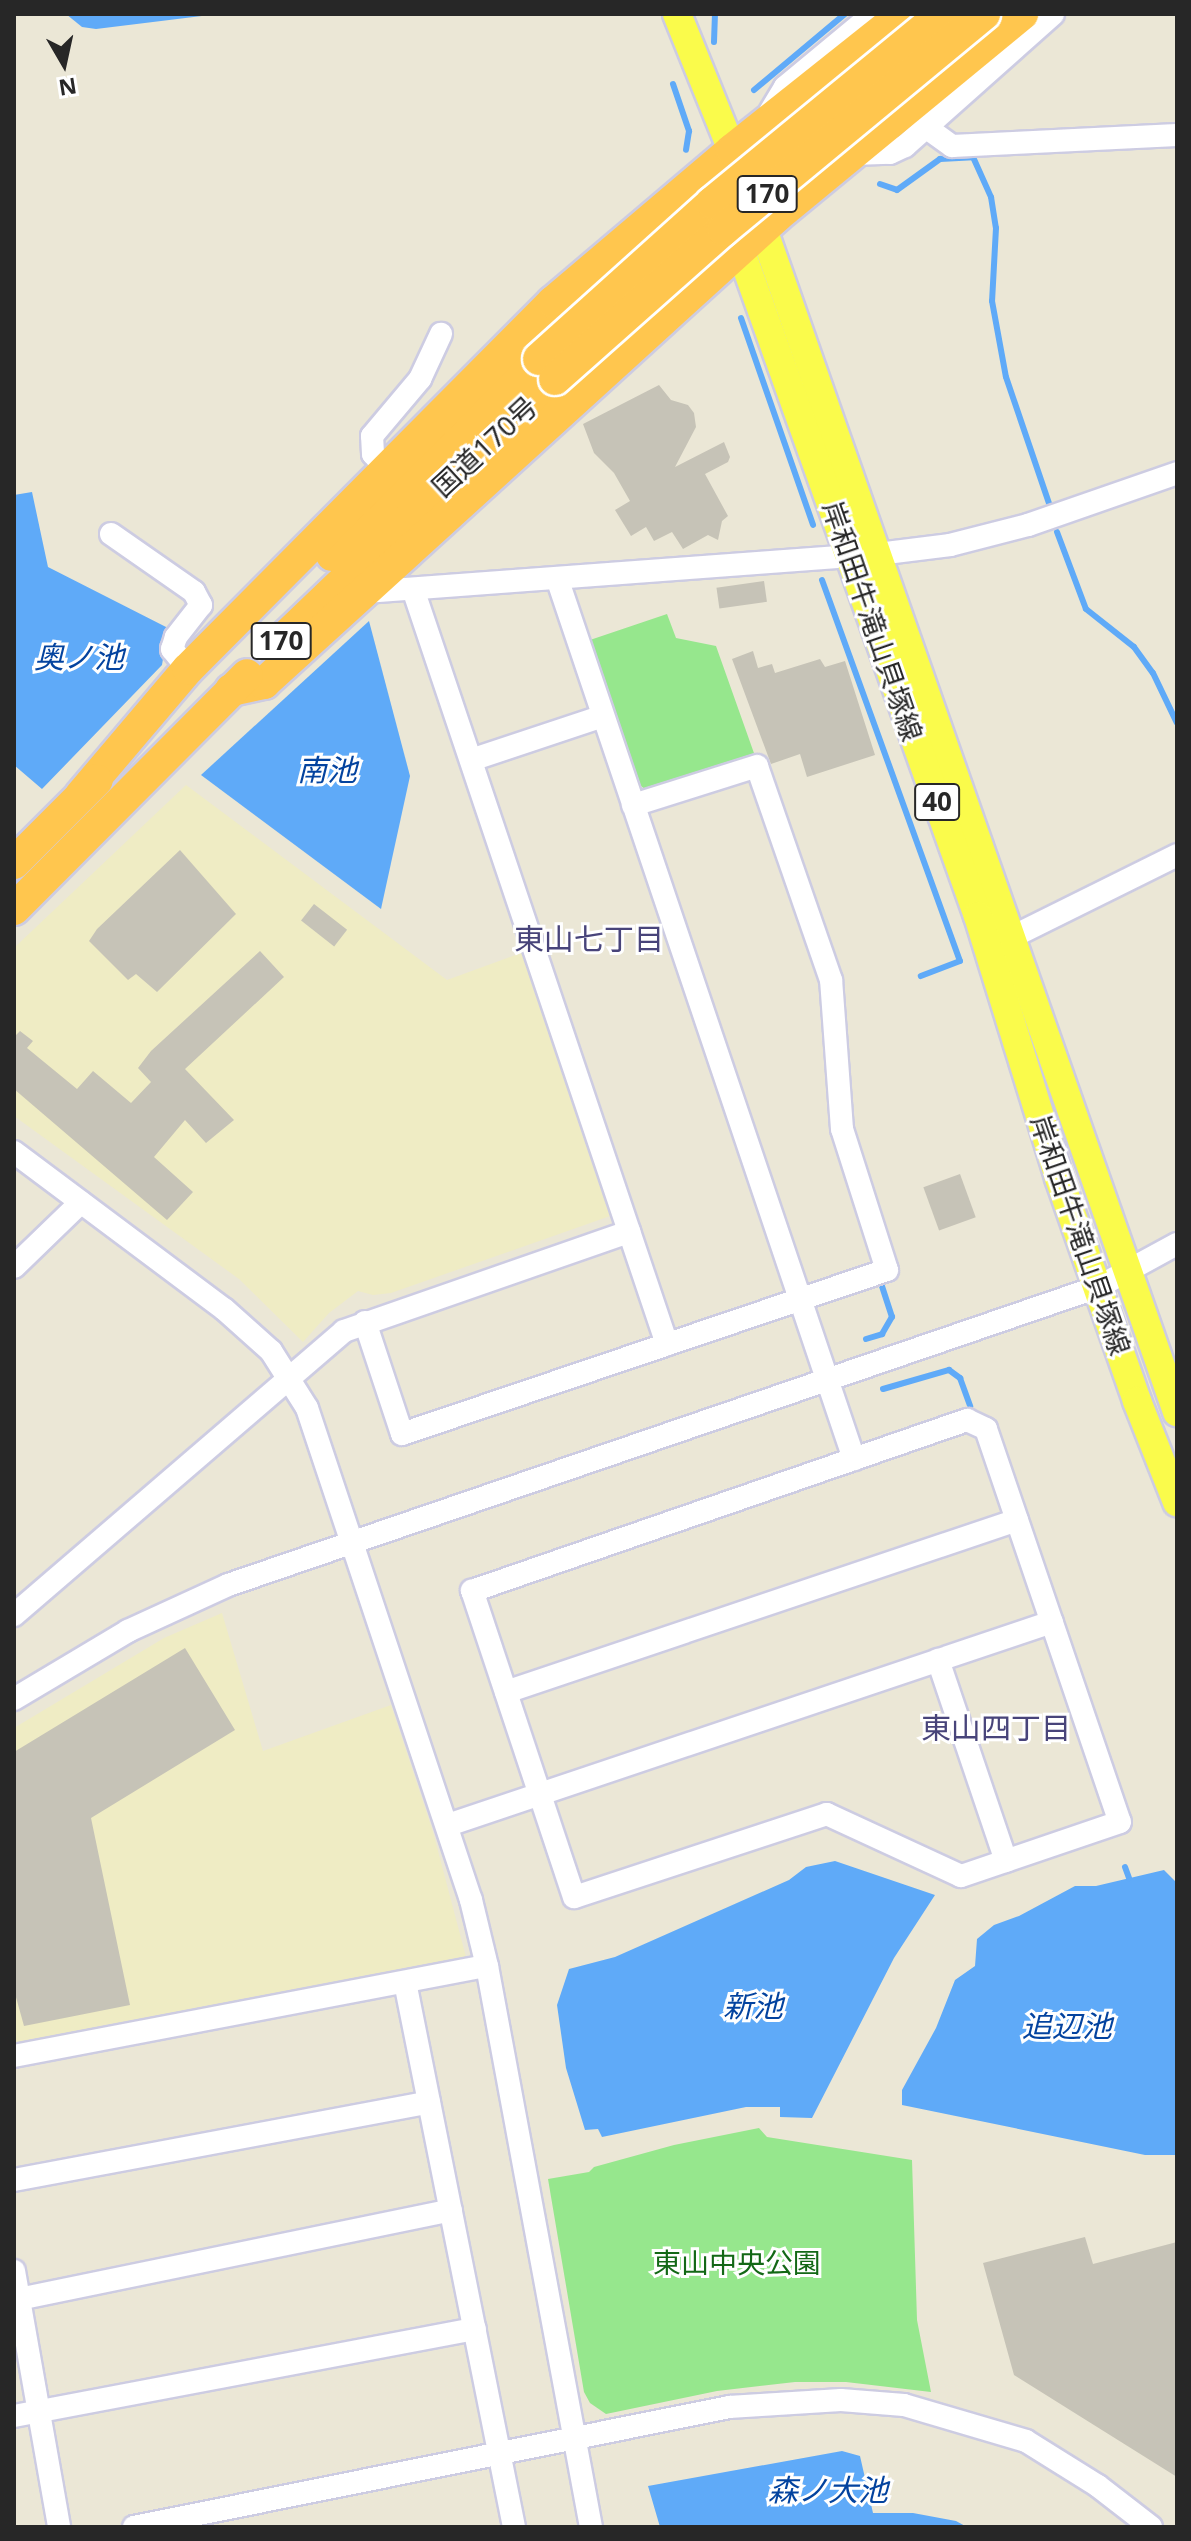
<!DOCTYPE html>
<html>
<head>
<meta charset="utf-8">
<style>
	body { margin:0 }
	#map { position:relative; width:1191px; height:2541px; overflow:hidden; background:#ebe7d6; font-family:"Noto Sans","Noto Sans JP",sans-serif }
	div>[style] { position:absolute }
	.education>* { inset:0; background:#efecc4 }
	.green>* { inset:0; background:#96e78d }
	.water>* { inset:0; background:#5faaf8 }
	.stream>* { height:6px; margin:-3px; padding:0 3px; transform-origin:3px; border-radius:3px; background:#5faaf8 }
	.building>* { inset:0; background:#c6c3b7; transform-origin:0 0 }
	.roads { filter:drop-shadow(2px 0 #cdcce2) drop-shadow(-2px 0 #cdcce2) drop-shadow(0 2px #cdcce2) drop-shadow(0 -2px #cdcce2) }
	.minor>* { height:22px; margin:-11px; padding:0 11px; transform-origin:11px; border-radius:11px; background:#fff }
	.major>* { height:28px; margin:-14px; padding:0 14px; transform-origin:14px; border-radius:14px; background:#fafb4b }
	.highway>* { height:32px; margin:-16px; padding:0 16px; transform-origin:16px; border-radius:16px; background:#ffc64e }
	.bridges { filter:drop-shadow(2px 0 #fff) drop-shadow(-2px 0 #fff) drop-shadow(0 2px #fff) drop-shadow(0 -2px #fff) }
	.highway-bridge>* { height:32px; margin:-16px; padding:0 16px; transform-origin:16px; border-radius:16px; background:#ffc64e }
	span { translate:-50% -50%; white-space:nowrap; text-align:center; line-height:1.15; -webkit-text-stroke:6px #fff; paint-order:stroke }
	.shield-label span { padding:2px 6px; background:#fff; border:2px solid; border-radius:6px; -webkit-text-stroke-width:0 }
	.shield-label { font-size:26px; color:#272727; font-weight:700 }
	.street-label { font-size:28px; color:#272727 }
	.park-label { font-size:28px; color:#136816 }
	.water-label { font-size:30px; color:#03439f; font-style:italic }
	.neighbourhood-label { font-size:30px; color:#48447a }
	.frame { position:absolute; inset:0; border:16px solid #272727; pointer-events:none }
	.north { position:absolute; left:24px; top:24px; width:80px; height:80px; -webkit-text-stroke:6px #fff; paint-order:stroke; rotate:171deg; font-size:22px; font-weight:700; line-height:32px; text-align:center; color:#272727 }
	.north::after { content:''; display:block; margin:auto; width:28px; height:36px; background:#272727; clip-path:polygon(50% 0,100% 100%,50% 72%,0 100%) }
</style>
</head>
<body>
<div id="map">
	<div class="education">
		<i style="clip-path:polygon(186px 785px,447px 980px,524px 952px,613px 1215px,391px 1293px,373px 1295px,358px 1291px,329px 1313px,303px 1342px,239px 1279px,14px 1116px,14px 948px)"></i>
		<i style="clip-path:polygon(222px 1613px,263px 1751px,391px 1705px,433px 1832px,466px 1957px,14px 2046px,14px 1728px,164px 1638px)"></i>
	</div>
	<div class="green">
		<i style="clip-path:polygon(667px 614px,676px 638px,716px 646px,755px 756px,646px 790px,636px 782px,590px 640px)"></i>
		<i style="clip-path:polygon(759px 2128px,767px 2137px,912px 2160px,917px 2320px,931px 2392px,846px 2382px,795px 2382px,717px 2391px,606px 2414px,590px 2403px,584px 2392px,548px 2179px,589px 2172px,594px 2167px,674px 2145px)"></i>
	</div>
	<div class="water">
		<i style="clip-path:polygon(66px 14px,218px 14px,96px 29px,82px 27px)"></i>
		<i style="clip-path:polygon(32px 492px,48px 567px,168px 628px,162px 665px,42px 789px,14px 765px,14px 495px)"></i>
		<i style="clip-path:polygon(369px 621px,410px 776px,381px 909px,201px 775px)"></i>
		<i style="clip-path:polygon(835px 1861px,935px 1895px,894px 1958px,812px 2118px,780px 2117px,780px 2107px,746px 2107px,602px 2137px,598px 2129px,585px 2130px,566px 2068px,557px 2005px,569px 1969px,615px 1957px,789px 1880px,806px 1867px)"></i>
		<i style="clip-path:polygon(1164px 1870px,1177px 1883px,1177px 2155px,1145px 2155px,902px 2105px,902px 2090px,936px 2028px,955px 1980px,975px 1966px,977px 1939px,994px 1925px,1019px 1916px,1075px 1886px,1096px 1886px)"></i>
		<i style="clip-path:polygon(842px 2451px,860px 2456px,873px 2513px,913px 2513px,956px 2521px,967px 2527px,660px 2527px,648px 2486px)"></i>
	</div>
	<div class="stream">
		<i style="left:714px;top:42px;width:28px;rotate:-88deg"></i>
		<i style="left:673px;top:84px;width:50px;rotate:71.2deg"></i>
		<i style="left:689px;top:131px;width:19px;rotate:99deg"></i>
		<i style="left:754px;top:90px;width:119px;rotate:-39.9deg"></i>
		<i style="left:880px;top:184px;width:18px;rotate:19deg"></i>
		<i style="left:897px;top:190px;width:53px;rotate:-35.8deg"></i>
		<i style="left:940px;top:159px;width:33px;rotate:-3deg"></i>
		<i style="left:973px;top:157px;width:44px;rotate:65.8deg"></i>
		<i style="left:991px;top:197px;width:31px;rotate:81deg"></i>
		<i style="left:996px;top:228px;width:73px;rotate:93.1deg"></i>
		<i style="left:992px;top:301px;width:77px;rotate:79.6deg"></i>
		<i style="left:1006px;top:377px;width:136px;rotate:71.2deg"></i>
		<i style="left:741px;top:318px;width:219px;rotate:70.8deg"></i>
		<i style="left:1057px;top:532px;width:82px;rotate:69.4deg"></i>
		<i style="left:1086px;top:609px;width:61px;rotate:38.4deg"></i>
		<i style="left:1134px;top:647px;width:32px;rotate:54deg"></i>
		<i style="left:1153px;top:673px;width:55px;rotate:64.4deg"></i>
		<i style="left:822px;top:580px;width:405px;rotate:70.1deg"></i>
		<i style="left:960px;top:961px;width:42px;rotate:159deg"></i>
		<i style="left:866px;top:1339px;width:17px;rotate:-17deg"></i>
		<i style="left:882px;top:1334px;width:20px;rotate:-60deg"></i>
		<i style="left:892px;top:1317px;width:35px;rotate:-108deg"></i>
		<i style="left:883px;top:1389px;width:69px;rotate:-16.1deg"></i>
		<i style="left:949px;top:1370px;width:14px;rotate:36deg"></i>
		<i style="left:960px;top:1378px;width:30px;rotate:70deg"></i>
		<i style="left:1125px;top:1867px;width:12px;rotate:70deg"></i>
	</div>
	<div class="building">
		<i style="clip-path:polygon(659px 385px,671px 400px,688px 405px,694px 413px,696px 427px,675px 467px,724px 442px,730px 457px,728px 462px,705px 474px,728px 516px,722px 521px,718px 540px,708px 535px,683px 549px,672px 532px,654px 541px,646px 527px,631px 536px,615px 510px,630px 501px,614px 473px,594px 453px,583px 424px)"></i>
		<i style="left:764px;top:581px;width:21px;height:48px;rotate:82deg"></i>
		<i style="clip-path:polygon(753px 651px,758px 668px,772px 664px,775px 673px,820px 659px,825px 667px,845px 661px,875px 755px,807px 777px,800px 754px,771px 764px,732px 659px)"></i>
		<i style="clip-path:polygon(180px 850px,236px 914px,157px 992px,136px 974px,128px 980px,89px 941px,97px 929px)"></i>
		<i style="left:314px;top:904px;width:42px;height:21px;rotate:38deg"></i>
		<i style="clip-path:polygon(260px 951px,284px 977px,185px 1069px,234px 1120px,206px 1143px,185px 1120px,154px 1157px,193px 1192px,167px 1220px,14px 1089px,14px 1037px,20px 1031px,33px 1041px,27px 1048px,77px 1089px,93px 1071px,131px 1103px,151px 1082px,138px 1068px,151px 1051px)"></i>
		<i style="left:960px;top:1174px;width:46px;height:39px;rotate:70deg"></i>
		<i style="clip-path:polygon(185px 1648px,235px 1730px,91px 1818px,130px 2005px,24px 2026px,14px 1990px,14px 1752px)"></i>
		<i style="clip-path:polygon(1085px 2237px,1093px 2264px,1177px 2242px,1177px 2477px,1014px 2375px,983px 2263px)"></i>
	</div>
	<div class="roads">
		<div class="minor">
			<i style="left:770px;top:112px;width:29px;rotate:-59deg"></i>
			<i style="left:785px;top:87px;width:114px;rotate:-39.7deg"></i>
			<i style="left:927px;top:128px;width:31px;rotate:36deg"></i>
			<i style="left:952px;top:146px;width:225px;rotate:-2.8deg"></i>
			<i style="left:852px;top:154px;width:38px;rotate:-2deg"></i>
			<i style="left:890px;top:153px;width:17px;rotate:-25deg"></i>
			<i style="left:905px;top:146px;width:198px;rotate:-41.7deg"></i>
			<i style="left:387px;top:470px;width:21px;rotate:-131deg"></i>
			<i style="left:373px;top:454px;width:18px;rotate:-93deg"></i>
			<i style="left:372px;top:436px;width:75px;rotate:-49.9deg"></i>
			<i style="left:420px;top:379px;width:50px;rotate:-65deg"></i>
			<i style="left:111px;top:534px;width:101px;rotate:34.9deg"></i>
			<i style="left:194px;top:592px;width:15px;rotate:62deg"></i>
			<i style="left:201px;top:605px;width:41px;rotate:128deg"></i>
			<i style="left:176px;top:637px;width:13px;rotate:108deg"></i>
			<i style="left:172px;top:649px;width:26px;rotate:51deg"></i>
			<i style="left:557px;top:578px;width:930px;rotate:71.37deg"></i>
			<i style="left:413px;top:589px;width:797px;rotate:71.41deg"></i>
			<i style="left:365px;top:592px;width:514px;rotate:-4.24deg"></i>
			<i style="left:878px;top:554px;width:73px;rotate:-7.1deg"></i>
			<i style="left:950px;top:545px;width:81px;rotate:-14.4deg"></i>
			<i style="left:1028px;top:525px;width:158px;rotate:-19.2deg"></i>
			<i style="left:471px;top:760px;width:139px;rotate:-18.4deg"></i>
			<i style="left:1012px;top:937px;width:184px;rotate:-26.4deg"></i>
			<i style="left:14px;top:1152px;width:262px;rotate:36.8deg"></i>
			<i style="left:224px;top:1309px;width:63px;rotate:41.8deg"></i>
			<i style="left:271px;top:1351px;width:67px;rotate:57.7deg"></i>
			<i style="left:307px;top:1408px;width:519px;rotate:71.57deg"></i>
			<i style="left:471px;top:1900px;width:68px;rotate:76.4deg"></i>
			<i style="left:487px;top:1966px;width:571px;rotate:79.5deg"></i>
			<i style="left:14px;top:1267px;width:93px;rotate:-44.1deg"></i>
			<i style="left:365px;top:1322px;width:118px;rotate:71.7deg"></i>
			<i style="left:402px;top:1434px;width:512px;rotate:-18.68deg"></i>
			<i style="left:887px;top:1270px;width:148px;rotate:-107.7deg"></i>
			<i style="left:842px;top:1129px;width:149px;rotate:-94.2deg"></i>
			<i style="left:831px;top:980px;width:226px;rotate:-109.1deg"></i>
			<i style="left:757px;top:766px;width:130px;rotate:162.5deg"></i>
			<i style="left:967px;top:1420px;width:21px;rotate:25deg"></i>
			<i style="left:986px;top:1429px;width:415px;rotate:71.2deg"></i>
			<i style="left:1120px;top:1822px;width:168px;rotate:161.2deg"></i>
			<i style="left:961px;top:1876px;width:148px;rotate:-155.2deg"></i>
			<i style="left:827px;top:1814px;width:266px;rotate:161.8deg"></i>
			<i style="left:574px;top:1897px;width:323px;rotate:-108.4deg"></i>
			<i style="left:472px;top:1591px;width:524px;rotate:-19.06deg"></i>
			<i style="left:14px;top:1615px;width:435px;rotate:-40.7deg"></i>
			<i style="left:344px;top:1331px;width:302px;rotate:-19.2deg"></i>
			<i style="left:938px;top:1660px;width:212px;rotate:71.3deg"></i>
			<i style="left:506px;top:1692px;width:539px;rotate:-18.6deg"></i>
			<i style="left:14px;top:1699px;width:133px;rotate:-30.8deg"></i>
			<i style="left:128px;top:1631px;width:110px;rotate:-24.7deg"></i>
			<i style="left:228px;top:1585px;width:920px;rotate:-18.91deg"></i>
			<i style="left:1098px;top:1287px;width:90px;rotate:-28.6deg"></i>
			<i style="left:448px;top:1825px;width:637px;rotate:-18.58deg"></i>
			<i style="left:405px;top:1982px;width:556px;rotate:78.69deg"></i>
			<i style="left:14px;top:2056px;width:481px;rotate:-10.8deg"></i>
			<i style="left:14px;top:2180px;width:422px;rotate:-10.6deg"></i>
			<i style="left:14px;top:2271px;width:260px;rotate:80deg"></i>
			<i style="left:14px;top:2300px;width:446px;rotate:-11.6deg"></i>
			<i style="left:14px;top:2416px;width:469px;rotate:-10.7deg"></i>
			<i style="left:134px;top:2527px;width:607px;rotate:-11.4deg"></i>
			<i style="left:729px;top:2407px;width:112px;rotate:-3.6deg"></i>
			<i style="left:841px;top:2400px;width:63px;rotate:4.5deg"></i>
			<i style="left:904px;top:2405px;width:127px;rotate:16.4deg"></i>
			<i style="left:1026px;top:2441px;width:85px;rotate:32deg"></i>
			<i style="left:1098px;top:2486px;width:67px;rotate:37.7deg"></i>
		</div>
		<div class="major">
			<i style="left:677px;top:14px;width:168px;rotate:68deg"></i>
			<i style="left:756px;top:209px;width:1275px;rotate:70.71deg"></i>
			<i style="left:736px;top:229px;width:24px;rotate:78deg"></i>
			<i style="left:741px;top:252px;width:705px;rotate:70.36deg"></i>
			<i style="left:978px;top:916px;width:274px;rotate:72.8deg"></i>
			<i style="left:1059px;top:1178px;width:236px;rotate:70.7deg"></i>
			<i style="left:1137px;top:1401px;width:109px;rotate:68.4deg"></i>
		</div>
		<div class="highway">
			<i style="left:332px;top:555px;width:285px;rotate:-43.4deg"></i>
			<i style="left:282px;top:640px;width:378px;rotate:-43.7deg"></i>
			<i style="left:231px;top:690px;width:34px;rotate:-12deg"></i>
			<i style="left:264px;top:683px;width:694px;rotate:-42.31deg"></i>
			<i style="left:777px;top:216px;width:318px;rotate:-39.5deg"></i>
			<i style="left:81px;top:795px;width:165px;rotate:-49.7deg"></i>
			<i style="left:188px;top:669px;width:518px;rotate:-45.16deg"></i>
			<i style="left:553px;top:302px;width:235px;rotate:-40.3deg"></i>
			<i style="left:732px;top:150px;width:218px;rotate:-38.5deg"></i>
			<i style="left:14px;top:863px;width:117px;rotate:-45deg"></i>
			<i style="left:14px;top:909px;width:330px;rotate:-45.1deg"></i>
		</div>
	</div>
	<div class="bridges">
		<div class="highway-bridge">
			<i style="left:539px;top:359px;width:233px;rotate:-42deg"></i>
			<i style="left:712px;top:203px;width:298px;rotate:-39.4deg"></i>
			<i style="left:555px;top:379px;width:225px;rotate:-41.6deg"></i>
			<i style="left:723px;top:230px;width:339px;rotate:-39.6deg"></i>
		</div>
	</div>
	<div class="shield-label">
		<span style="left:767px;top:194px">170</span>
		<span style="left:281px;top:641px">170</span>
		<span style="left:937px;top:802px">40</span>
	</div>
	<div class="street-label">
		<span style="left:484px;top:446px;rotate:-43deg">国道170号</span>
		<span style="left:873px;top:621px;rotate:71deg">岸和田牛滝山貝塚線</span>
		<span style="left:1081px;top:1235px;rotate:71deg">岸和田牛滝山貝塚線</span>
	</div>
	<div class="park-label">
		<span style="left:737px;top:2262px">東山中央公園</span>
	</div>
	<div class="water-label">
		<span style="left:79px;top:657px">奥ノ池</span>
		<span style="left:327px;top:770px">南池</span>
		<span style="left:753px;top:2006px">新池</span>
		<span style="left:1067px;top:2026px">追辺池</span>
		<span style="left:828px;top:2490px">森ノ大池</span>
	</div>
	<div class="neighbourhood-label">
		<span style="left:589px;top:939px">東山七丁目</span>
		<span style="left:996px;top:1728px">東山四丁目</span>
	</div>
	<div class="frame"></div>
	<div class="north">N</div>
</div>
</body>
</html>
